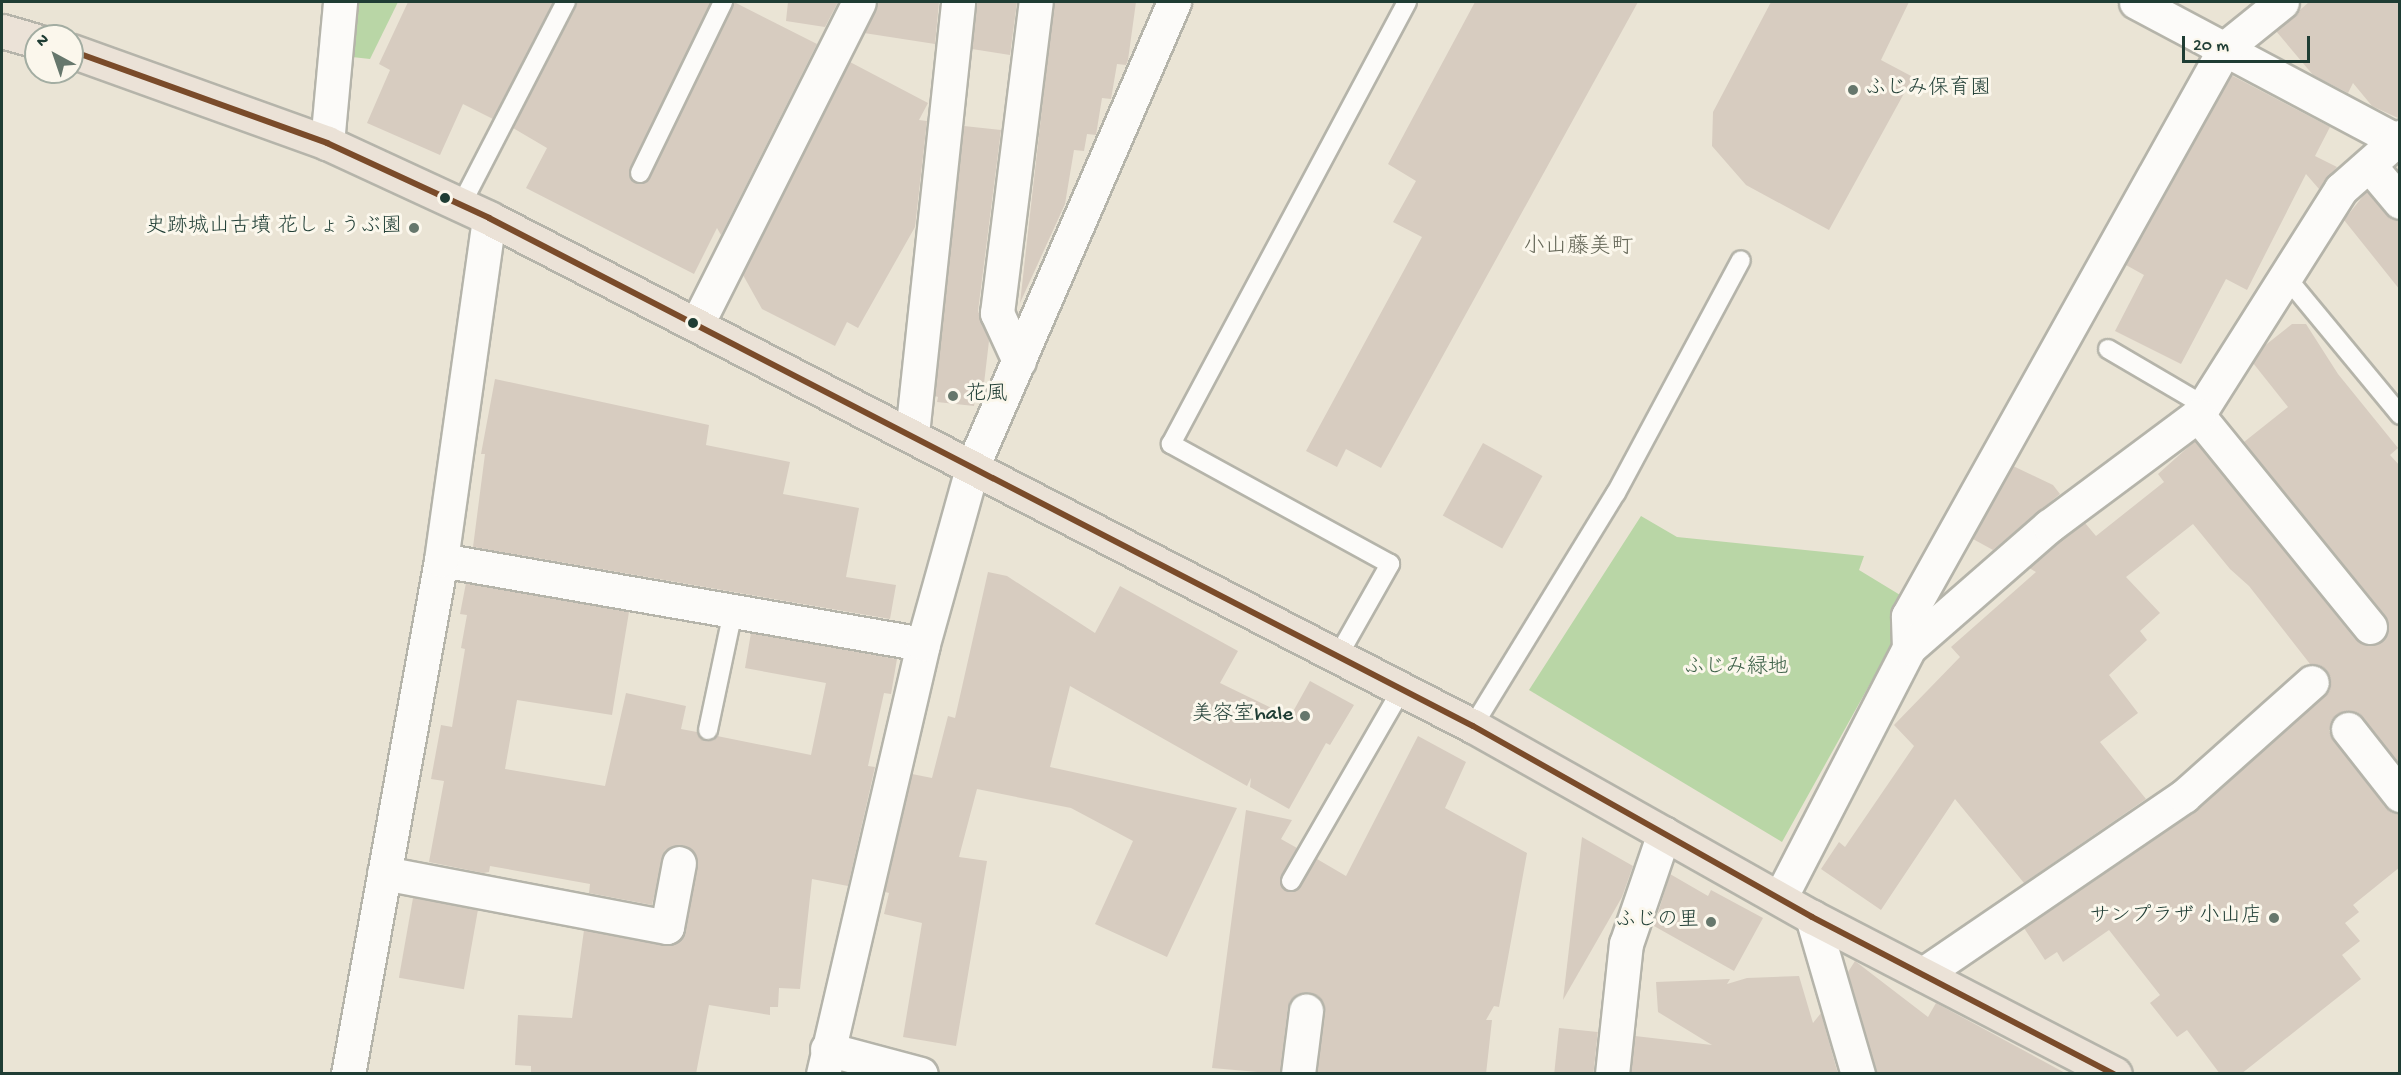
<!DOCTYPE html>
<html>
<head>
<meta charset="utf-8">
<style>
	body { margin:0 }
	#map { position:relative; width:2401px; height:1075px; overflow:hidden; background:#eae4d5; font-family:"Gochi Hand","Klee One",sans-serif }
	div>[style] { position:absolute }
	.green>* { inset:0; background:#b9d6a6 }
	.building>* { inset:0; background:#d7ccc0; transform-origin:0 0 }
	.roads { filter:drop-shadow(2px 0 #b5b4aa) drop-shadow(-2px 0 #b5b4aa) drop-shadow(0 2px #b5b4aa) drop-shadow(0 -2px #b5b4aa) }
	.service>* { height:18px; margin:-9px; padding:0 9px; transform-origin:9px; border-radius:9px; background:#fcfbf9 }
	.minor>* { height:33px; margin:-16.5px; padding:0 16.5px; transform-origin:16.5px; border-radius:16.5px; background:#fcfbf9 }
	.tertiary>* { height:33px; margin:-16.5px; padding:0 16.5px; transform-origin:16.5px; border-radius:16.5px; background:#fcfbf9 }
	.primary>* { height:33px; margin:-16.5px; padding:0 16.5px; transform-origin:16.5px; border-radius:16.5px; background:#ebe2d7 }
	.bus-1>* { height:6px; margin:-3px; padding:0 3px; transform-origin:3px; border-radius:3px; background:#7a4b2a }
	.dots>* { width:16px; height:16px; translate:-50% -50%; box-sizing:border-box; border:3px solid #fbf7ec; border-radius:50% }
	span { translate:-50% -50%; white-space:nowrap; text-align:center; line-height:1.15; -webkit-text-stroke:6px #fbf7ec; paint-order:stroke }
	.poi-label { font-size:21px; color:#1f3d34 }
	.left { translate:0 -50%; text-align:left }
	.right { translate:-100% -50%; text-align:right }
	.park-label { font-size:21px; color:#3c6047 }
	.neighbourhood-label { font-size:22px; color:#656758 }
	.frame { position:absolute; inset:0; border:3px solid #1f3d34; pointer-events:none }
	.north { position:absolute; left:24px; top:24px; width:60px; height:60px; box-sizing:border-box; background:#fbf7ec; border:2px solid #a3ada2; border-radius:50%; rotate:320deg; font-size:16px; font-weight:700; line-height:24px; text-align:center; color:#1f3d34 }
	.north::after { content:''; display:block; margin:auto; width:21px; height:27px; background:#66776c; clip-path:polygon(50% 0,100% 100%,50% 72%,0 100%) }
	.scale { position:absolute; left:2182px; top:36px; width:128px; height:27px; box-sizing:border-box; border:3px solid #1f3d34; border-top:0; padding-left:8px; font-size:18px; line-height:21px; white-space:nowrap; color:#1f3d34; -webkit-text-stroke:4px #fbf7ec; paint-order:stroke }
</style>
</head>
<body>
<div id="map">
	<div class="green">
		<i style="clip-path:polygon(358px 2px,398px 2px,370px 59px,352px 57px)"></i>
		<i style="clip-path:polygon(1641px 516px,1677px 537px,1864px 556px,1859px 570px,1905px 598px,1895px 639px,1782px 842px,1529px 690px)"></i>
	</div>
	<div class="building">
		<i style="clip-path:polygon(408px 2px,554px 2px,493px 119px,463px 104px,440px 155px,367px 123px,390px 70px,379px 64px)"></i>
		<i style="clip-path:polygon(577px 2px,711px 2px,630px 168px,630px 179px,640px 184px,650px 178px,734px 2px,817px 44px,721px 235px,717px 228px,694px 274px,526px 188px,547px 148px,513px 128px)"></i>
		<i style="clip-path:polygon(788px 2px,838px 2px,825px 27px,786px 21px)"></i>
		<i style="clip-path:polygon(878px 2px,939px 2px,935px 44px,864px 33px)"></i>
		<i style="clip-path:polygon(976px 2px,1017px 2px,1010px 55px,972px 49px)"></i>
		<i style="clip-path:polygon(1054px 2px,1136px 2px,1128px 60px,1126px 65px,1117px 64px,1111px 99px,1102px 98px,1096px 135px,1087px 134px,1084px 151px,1074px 150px,1065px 204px,1020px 303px)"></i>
		<i style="clip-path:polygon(1475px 2px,1638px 2px,1381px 468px,1346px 449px,1337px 467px,1306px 451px,1422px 237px,1393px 222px,1416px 181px,1388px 164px)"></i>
		<i style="clip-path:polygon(1771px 2px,1909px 2px,1881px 60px,1913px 77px,1829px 230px,1746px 185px,1712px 146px,1713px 112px)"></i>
		<i style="clip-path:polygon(2309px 2px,2400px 2px,2400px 119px,2372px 106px,2353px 83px,2348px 93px,2313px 75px,2276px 31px)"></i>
		<i style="clip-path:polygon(850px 62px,928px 103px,919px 120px,927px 121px,915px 227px,858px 328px,847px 322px,835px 346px,762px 309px,743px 275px)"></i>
		<i style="clip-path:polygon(2231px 75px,2330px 127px,2315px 156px,2337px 167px,2319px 189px,2306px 174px,2247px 290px,2226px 279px,2181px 364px,2115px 331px,2144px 275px,2126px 265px)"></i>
		<i style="clip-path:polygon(964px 126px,1001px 130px,978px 311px,989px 341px,983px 392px,976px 391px,974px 406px,937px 402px,938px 397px,935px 396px)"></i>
		<i style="clip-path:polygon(2367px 191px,2386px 214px,2400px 220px,2400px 290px,2344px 220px)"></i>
		<i style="clip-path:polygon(2292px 324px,2306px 324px,2338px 374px,2398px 448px,2390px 455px,2400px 466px,2400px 764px,2355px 712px,2337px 714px,2329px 731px,2385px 807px,2400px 813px,2400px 867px,2353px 905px,2359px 912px,2345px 923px,2360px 941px,2342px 955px,2361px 979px,2241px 1074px,2220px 1074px,2187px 1030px,2177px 1037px,2150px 1003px,2160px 995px,2109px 930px,2063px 962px,2057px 952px,2045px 960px,2024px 928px,2195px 811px,2330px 690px,2326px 670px,2310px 664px,2249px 586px,2230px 569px,2193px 524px,2126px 577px,2160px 613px,2140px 631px,2147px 640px,2109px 675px,2138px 713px,2100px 742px,2146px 799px,2024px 883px,1955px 799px,1881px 910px,1821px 869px,1839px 842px,1845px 847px,1914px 746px,1894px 725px,1960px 657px,1951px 647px,2036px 572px,2029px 568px,2061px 541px,2085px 523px,2096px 536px,2164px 482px,2158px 474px,2195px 441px,2355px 639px,2372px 646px,2382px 641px,2389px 625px,2385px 615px,2244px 442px,2288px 407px,2253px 363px,2263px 347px)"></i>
		<i style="clip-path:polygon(495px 379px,709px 425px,706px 445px,790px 462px,783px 494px,859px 508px,846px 577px,896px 585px,890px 619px,473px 547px,485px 454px,481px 454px)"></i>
		<i style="left:1483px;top:443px;width:68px;height:83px;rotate:29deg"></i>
		<i style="clip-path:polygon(2013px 466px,2053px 485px,2060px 494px,1993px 550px,1973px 539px)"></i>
		<i style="clip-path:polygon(988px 572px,1007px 576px,1095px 633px,1120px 586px,1238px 651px,1220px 683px,1290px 717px,1310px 681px,1354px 705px,1330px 745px,1326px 743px,1289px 809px,1250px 787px,1251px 778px,1247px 786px,1070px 686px,1050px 767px,1237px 808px,1167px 957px,1095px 924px,1133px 841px,1071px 808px,977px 789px,959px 857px,987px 861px,956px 1046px,903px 1037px,922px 923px,884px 914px,889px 893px,885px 892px,912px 774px,932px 778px,948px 716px,955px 718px)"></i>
		<i style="clip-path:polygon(466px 583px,629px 612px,612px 715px,517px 700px,505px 769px,605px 786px,626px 693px,686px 706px,681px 729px,697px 732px,705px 741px,717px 736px,811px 755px,826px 683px,745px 668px,751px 633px,897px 659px,891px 694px,884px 693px,868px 766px,875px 767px,848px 886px,812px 879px,800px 989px,779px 988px,778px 1007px,770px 1007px,770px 1015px,709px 1005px,696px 1074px,531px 1074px,531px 1066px,515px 1065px,518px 1015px,572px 1018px,584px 930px,663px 945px,681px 940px,697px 857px,683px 845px,665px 850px,652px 905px,589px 893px,590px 884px,490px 866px,489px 872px,483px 873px,429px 862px,444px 781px,431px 779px,441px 725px,452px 727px,465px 649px,461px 648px,467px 615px,460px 614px)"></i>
		<i style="clip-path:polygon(1418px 736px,1466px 762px,1445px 808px,1527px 853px,1499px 1007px,1494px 1006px,1486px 1020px,1492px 1020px,1486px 1074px,1317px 1074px,1325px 1013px,1318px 996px,1308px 992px,1298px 994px,1288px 1008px,1280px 1074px,1212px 1068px,1246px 810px,1292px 820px,1281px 839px,1297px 848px,1281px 876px,1285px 890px,1297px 890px,1317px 859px,1346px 876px)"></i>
		<i style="clip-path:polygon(1582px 837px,1633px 866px,1622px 897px,1563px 1000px)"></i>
		<i style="clip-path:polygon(1670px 874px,1708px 896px,1711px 890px,1763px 918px,1734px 971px,1654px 926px)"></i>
		<i style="left:413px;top:898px;width:66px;height:81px;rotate:10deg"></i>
		<i style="clip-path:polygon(1855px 961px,1928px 1017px,1936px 1003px,2067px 1074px,1876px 1074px,1848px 972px)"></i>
		<i style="clip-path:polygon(1799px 976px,1813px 1023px,1821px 1013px,1838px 1074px,1631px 1074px,1635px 1036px,1712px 1045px,1658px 1012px,1656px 982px,1730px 979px,1727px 984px,1747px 978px)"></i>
		<i style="left:1559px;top:1028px;width:39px;height:46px;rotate:6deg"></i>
	</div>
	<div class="roads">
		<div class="service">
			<i style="left:640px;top:173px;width:190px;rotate:-64.1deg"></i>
			<i style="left:461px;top:205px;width:229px;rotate:-62.7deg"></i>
			<i style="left:2286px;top:277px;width:179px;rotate:50.4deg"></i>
			<i style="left:2108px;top:349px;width:113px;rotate:30.4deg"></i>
			<i style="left:1338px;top:656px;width:106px;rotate:-60.5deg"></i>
			<i style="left:1390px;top:564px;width:250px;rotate:-151.3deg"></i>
			<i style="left:1171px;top:444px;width:501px;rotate:-61.9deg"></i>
			<i style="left:1473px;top:726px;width:273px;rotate:-58.5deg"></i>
			<i style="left:1616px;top:493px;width:264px;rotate:-61.8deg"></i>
			<i style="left:708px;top:730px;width:122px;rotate:-78.1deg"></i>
			<i style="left:1291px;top:881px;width:222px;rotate:-60deg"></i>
		</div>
		<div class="minor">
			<i style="left:2136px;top:2px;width:294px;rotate:28deg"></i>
			<i style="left:327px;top:143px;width:142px;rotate:-84.7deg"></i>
			<i style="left:2369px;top:165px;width:48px;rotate:50deg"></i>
			<i style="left:697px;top:324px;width:360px;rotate:-63.3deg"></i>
			<i style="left:1019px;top:361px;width:53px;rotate:-114.6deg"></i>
			<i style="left:997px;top:313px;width:313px;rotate:-82.9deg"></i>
			<i style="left:912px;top:434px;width:434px;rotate:-83.9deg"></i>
			<i style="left:441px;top:560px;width:489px;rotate:9.9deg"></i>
			<i style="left:2370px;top:627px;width:273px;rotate:-129.1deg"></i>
			<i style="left:2198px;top:415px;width:267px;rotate:-57.7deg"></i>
			<i style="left:2341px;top:189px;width:79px;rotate:-41.4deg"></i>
			<i style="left:1909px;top:648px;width:32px;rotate:-92deg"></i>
			<i style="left:1908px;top:616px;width:650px;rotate:-60.83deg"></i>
			<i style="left:2225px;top:48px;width:73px;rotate:-38.9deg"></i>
			<i style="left:2348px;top:729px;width:84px;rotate:51.8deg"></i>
			<i style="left:384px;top:873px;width:288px;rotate:10.8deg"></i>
			<i style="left:667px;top:927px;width:65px;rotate:-79.4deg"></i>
			<i style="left:1780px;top:898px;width:281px;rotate:-62.7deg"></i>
			<i style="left:1909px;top:648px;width:186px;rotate:-41.1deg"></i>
			<i style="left:2049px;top:526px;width:186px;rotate:-36.7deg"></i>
			<i style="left:1812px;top:917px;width:164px;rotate:73.7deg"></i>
			<i style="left:1923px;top:974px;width:316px;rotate:-34.3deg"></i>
			<i style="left:2184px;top:796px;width:171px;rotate:-41.7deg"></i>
			<i style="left:827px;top:1049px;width:97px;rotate:14.9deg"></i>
			<i style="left:348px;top:1074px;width:522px;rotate:-79.74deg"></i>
			<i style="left:441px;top:560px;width:345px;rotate:-82deg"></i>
			<i style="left:823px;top:1074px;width:441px;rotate:-76.9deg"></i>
			<i style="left:923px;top:644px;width:186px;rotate:-74.4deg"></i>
			<i style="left:1298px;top:1074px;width:64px;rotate:-82.8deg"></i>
			<i style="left:1612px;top:1074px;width:131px;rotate:-83.9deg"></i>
			<i style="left:1626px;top:944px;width:117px;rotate:-71.1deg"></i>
		</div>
		<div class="tertiary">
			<i style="left:973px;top:465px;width:505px;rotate:-66.53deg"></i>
		</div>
		<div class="primary">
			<i style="left:2px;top:31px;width:35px;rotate:16deg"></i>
			<i style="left:72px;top:51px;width:271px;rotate:19.8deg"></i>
			<i style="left:327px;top:143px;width:179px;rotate:24.8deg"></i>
			<i style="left:489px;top:218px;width:1107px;rotate:27.31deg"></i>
			<i style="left:1473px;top:726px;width:389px;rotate:29.4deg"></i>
			<i style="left:1812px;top:917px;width:341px;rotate:27.4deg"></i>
		</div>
	</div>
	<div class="bus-1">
		<i style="left:72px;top:51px;width:271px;rotate:19.8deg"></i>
		<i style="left:327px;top:143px;width:179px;rotate:24.8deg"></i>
		<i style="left:489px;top:218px;width:1107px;rotate:27.31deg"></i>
		<i style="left:1473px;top:726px;width:389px;rotate:29.4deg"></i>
		<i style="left:1812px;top:917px;width:340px;rotate:27.5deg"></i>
	</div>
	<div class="dots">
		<i style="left:1853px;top:90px;background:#66776c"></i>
		<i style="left:445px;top:198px;background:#1f3d34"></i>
		<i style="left:414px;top:228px;background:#66776c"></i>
		<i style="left:693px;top:323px;background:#1f3d34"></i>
		<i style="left:953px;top:396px;background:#66776c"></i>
		<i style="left:1305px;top:716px;background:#66776c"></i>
		<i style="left:2274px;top:918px;background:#66776c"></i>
		<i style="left:1711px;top:922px;background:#66776c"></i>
	</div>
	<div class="poi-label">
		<span class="left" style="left:1865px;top:90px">ふじみ保育園</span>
		<span class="right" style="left:402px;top:228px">史跡城山古墳 花しょうぶ園</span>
		<span class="left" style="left:965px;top:396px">花風</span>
		<span class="right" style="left:1293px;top:716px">美容室hale</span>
		<span class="right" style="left:2262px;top:918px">サンプラザ 小山店</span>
		<span class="right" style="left:1699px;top:922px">ふじの里</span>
	</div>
	<div class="park-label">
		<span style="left:1736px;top:669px">ふじみ緑地</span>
	</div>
	<div class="neighbourhood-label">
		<span style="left:1578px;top:249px">小山藤美町</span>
	</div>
	<div class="frame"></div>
	<div class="north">N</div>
	<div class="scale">20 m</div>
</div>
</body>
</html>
